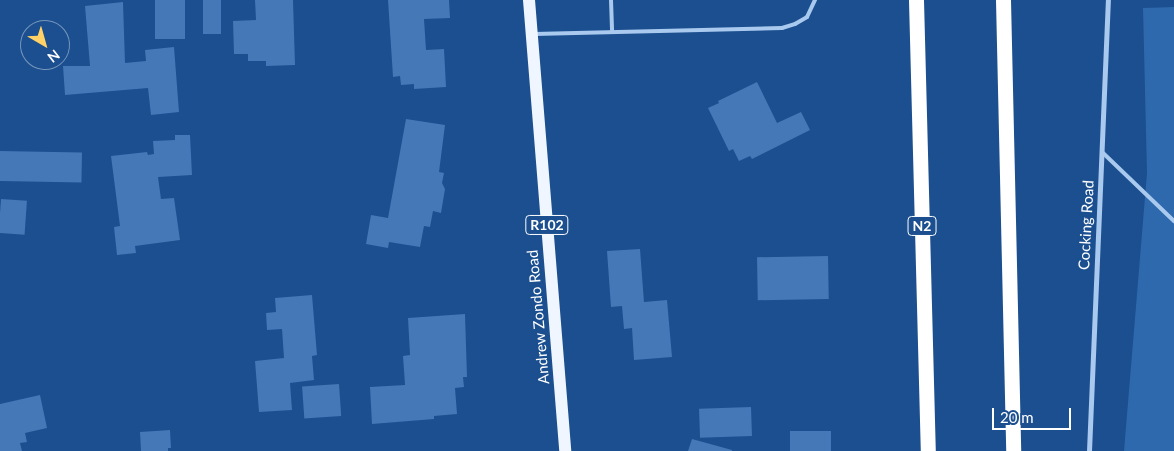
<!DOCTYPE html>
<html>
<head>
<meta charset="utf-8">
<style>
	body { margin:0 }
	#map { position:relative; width:1174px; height:451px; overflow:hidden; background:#1b4f8f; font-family:Lato,sans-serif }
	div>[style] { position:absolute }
	.green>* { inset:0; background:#2e69ad }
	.building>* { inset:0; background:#4478b7; transform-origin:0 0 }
	.service>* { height:4px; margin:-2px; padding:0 2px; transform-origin:2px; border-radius:2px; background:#a9c9ee }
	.minor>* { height:5px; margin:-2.5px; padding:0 2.5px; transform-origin:2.5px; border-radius:2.5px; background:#a9c9ee }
	.primary>* { height:12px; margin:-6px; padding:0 6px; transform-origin:6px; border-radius:6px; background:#f0f6ff }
	.motorway>* { height:15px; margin:-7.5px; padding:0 7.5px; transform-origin:7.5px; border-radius:7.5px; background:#fff }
	span { translate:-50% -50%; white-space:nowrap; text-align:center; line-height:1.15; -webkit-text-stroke:4px #1b4f8f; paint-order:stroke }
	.shield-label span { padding:1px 4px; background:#1b4f8f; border:1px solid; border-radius:4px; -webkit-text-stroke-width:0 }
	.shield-label { font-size:14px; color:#fff; font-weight:700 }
	.street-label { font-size:15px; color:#fff }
	.north { position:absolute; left:20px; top:20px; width:50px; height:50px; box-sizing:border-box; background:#1b4f8f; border:1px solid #7695bc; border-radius:50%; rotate:142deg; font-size:14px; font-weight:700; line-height:20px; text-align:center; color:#fff }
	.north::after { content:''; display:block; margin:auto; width:18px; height:22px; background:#ffd166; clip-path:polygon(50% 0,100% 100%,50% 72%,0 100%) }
	.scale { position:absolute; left:992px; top:408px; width:79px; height:22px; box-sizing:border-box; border:2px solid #fff; border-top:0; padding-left:6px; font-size:15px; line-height:18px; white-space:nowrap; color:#fff; -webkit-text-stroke:4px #1b4f8f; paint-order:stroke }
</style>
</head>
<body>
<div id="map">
	<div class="green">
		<i style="clip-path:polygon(1174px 7px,1174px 451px,1124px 451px,1147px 173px,1143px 8px)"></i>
	</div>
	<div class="building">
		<i style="left:155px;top:0;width:30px;height:39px"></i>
		<i style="left:203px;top:0;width:18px;height:34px"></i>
		<i style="clip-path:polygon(255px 0,293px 0,295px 65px,266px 66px,266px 61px,248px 61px,248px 54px,234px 54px,233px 21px,256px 20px)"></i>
		<i style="clip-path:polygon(388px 0,449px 0,450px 18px,424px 19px,426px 50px,444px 49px,446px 87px,414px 89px,414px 84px,401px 85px,400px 76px,393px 77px)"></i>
		<i style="clip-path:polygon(123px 2px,125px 63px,146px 61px,145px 50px,174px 47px,179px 112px,151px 115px,148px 88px,65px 95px,63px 66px,90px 66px,85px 6px)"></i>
		<i style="clip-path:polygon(757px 82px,777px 123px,801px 112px,810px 130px,752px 159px,750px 156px,739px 161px,733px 149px,729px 151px,708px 108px,719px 103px,718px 101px)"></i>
		<i style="clip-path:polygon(406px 119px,445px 125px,439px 172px,444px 173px,442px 183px,445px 189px,441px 213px,433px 211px,430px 227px,424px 226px,420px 247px,389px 242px,388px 248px,366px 244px,371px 215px,388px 218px)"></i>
		<i style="clip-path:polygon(175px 135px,190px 135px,192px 175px,158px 177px,161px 199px,174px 198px,180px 240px,135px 246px,136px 253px,117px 255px,114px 227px,120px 226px,111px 156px,147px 152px,148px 155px,154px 154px,153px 141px,175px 140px)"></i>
		<i style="left:0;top:151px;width:82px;height:30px;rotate:1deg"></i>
		<i style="left:1px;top:199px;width:26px;height:34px;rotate:4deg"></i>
		<i style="clip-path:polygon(640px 249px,644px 302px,667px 300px,672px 357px,634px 360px,632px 328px,624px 329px,622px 306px,611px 307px,607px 251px)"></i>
		<i style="left:828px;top:256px;width:43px;height:71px;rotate:89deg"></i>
		<i style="clip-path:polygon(312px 295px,317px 355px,312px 356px,314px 380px,290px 383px,292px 410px,259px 412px,255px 361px,284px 358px,282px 329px,267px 330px,266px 313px,276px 312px,275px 298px)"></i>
		<i style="clip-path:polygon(465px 314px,467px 377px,463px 377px,464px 387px,455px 388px,457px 414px,434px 416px,434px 419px,372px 424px,370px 387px,405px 385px,403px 356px,410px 355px,408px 318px)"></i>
		<i style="left:339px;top:384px;width:32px;height:37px;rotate:86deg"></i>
		<i style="clip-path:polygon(40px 395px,47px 428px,25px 433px,27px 442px,20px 443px,22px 451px,0 451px,0 404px)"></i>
		<i style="left:751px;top:407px;width:29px;height:52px;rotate:88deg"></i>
		<i style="clip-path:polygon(170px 430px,171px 448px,168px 448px,168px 451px,141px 451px,140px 432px)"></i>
		<i style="left:831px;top:431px;width:20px;height:41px;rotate:90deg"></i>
		<i style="clip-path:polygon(692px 439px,732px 450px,732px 451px,688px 451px)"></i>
	</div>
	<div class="service">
		<i style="left:611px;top:0;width:32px;rotate:88deg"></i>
		<i style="left:534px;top:34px;width:248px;rotate:-1.4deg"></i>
		<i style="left:782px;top:28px;width:14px;rotate:-17deg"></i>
		<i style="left:795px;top:24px;width:14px;rotate:-30deg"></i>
		<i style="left:807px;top:17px;width:19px;rotate:-65deg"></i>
		<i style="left:1102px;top:152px;width:100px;rotate:43.8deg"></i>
	</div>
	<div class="minor">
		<i style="left:1089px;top:451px;width:451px;rotate:-87.6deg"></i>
	</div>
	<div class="primary">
		<i style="left:529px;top:0;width:452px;rotate:85.4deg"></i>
	</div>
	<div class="motorway">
		<i style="left:916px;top:0;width:451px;rotate:88.5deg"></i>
		<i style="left:1003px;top:0;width:451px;rotate:88.7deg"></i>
	</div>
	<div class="shield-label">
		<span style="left:547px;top:225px">R102</span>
		<span style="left:922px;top:226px">N2</span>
	</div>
	<div class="street-label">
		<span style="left:1086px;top:225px;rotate:-87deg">Cocking Road</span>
		<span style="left:538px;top:317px;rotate:-95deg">Andrew Zondo Road</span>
	</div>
	<div class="north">N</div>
	<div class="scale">20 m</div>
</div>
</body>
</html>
